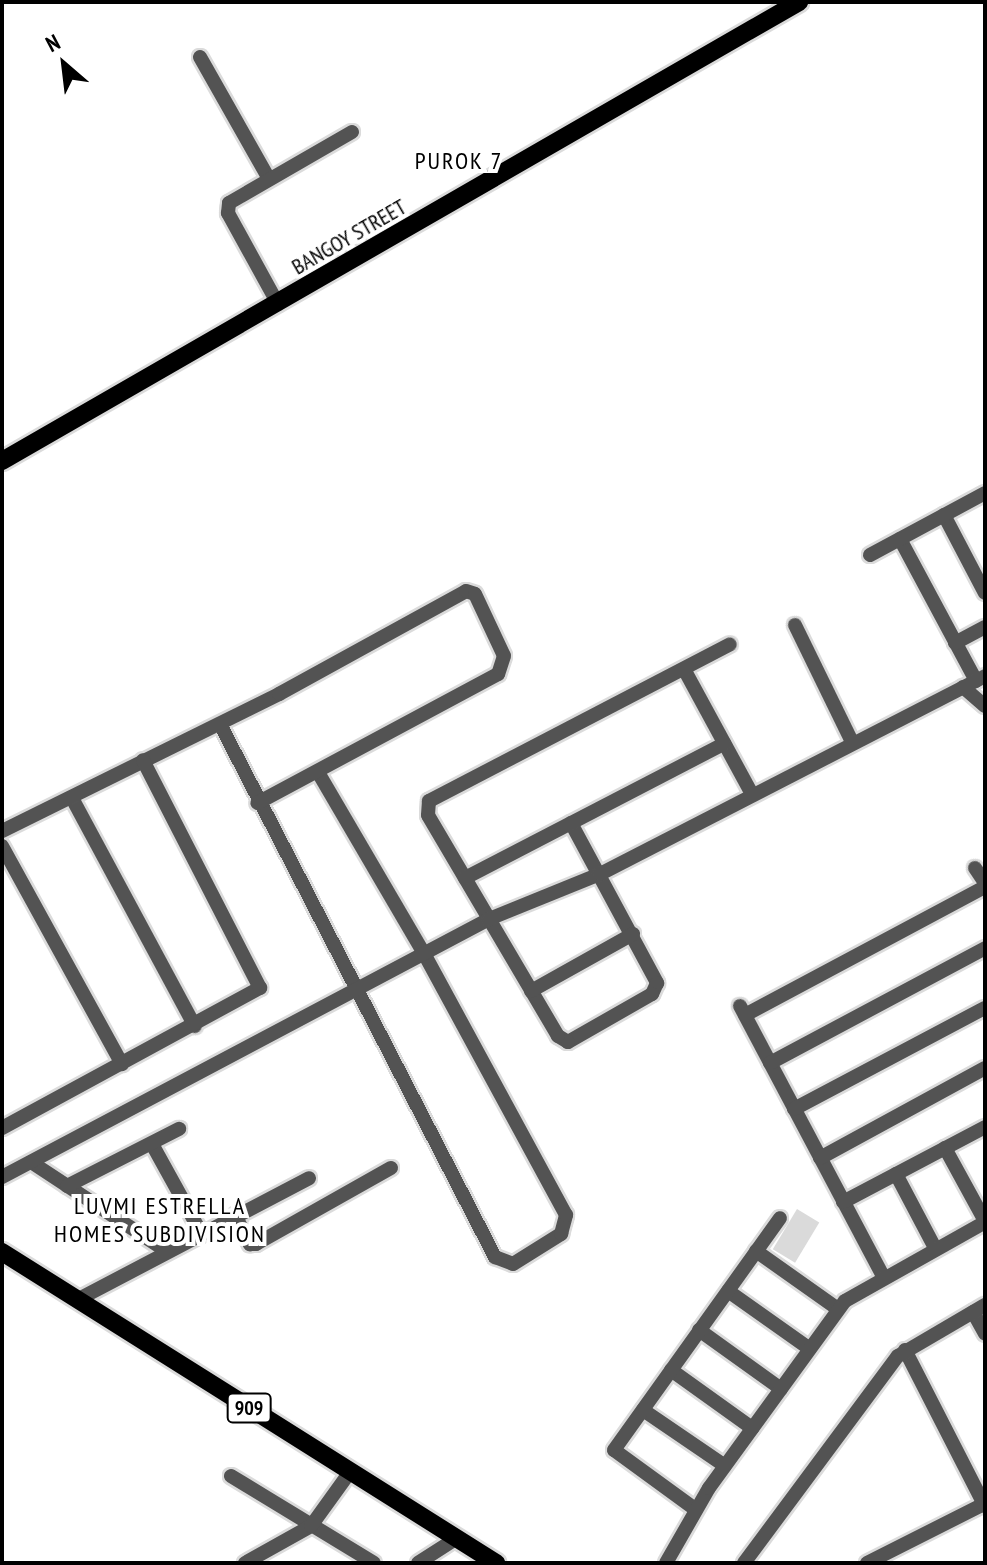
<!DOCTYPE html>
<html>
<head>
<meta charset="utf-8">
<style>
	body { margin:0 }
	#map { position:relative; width:987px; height:1565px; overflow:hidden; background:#fff; font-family:"PT Sans Narrow",sans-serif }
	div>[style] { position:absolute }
	.green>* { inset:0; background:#dadada; transform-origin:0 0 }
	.roads { filter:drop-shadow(2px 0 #dbdbdb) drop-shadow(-2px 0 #dbdbdb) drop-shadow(0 2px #dbdbdb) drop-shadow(0 -2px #dbdbdb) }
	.minor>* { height:14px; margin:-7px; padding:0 7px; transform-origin:7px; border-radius:7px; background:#535353 }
	.major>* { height:18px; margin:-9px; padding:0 9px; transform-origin:9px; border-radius:9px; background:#000 }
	span { translate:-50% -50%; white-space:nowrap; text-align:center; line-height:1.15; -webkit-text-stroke:8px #fff; paint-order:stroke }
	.shield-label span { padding:2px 6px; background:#fff; border:2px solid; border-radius:6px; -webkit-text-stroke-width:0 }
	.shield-label { font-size:20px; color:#000; font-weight:700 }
	.street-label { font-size:22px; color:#000 }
	.neighbourhood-label { font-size:24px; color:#000; letter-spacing:2px }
	.frame { position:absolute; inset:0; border:4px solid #000; pointer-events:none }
	.north { position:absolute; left:24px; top:24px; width:80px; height:80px; -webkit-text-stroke:6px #fff; paint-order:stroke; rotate:332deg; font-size:22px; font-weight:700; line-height:32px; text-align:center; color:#000 }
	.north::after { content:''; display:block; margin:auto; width:28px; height:36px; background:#000; clip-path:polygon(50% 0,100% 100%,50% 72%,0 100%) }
</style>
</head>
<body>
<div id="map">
	<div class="green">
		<i style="left:797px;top:1209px;width:26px;height:47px;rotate:31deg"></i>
	</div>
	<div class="roads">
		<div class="minor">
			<i style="left:200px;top:57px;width:140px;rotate:60.5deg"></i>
			<i style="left:278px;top:304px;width:104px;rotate:-118.8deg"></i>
			<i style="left:228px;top:213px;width:10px;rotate:-84deg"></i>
			<i style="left:229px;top:203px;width:142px;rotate:-30deg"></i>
			<i style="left:944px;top:515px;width:88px;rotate:62.3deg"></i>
			<i style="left:900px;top:539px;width:161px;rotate:61.8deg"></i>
			<i style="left:870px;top:555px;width:131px;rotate:-28.3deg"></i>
			<i style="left:795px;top:625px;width:130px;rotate:64deg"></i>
			<i style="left:955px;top:643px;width:34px;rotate:-28deg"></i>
			<i style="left:684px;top:669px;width:142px;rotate:61.5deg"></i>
			<i style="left:963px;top:687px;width:29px;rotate:41deg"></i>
			<i style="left:220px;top:724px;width:600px;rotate:62.71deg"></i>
			<i style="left:495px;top:1257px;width:19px;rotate:21deg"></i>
			<i style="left:513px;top:1264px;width:57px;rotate:-32deg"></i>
			<i style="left:561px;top:1234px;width:20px;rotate:-75deg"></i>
			<i style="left:566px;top:1215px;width:294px;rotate:-118.5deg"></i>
			<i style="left:426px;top:957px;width:214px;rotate:-120.3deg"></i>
			<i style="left:72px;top:798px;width:259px;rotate:61.7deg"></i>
			<i style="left:571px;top:823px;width:182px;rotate:61.7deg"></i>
			<i style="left:657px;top:983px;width:12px;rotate:114deg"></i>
			<i style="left:652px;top:994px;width:97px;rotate:150.3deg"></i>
			<i style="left:568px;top:1042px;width:12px;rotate:-149deg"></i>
			<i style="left:558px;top:1036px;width:256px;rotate:-120.5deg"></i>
			<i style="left:428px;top:815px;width:14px;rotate:-86deg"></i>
			<i style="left:429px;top:801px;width:339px;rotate:-27.5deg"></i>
			<i style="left:2px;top:831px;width:309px;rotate:-26.3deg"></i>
			<i style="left:279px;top:694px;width:213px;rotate:-28.8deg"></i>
			<i style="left:466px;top:591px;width:9px;rotate:18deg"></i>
			<i style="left:475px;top:594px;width:68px;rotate:64.9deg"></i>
			<i style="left:504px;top:656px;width:19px;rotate:108deg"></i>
			<i style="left:498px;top:674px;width:273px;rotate:151.8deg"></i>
			<i style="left:2px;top:846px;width:249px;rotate:61.2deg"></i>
			<i style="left:975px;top:868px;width:18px;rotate:56deg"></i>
			<i style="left:465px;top:878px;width:292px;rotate:-27.4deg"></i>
			<i style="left:531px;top:991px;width:117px;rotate:-29.2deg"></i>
			<i style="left:740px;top:1006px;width:306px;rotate:62.1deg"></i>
			<i style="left:745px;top:1015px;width:272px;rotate:-28.1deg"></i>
			<i style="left:770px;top:1063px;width:244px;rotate:-28.1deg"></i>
			<i style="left:794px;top:1109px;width:216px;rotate:-27.9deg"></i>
			<i style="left:2px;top:1128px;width:294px;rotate:-28.5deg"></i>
			<i style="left:260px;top:988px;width:256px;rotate:-117.2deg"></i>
			<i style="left:152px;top:1144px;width:99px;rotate:61.1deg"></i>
			<i style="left:945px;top:1148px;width:83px;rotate:61.3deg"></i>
			<i style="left:820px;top:1158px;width:188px;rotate:-28.6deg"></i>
			<i style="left:31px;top:1162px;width:160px;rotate:33.3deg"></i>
			<i style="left:896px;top:1174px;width:84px;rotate:62.2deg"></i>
			<i style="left:2px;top:1177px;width:551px;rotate:-27.91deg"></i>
			<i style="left:489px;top:919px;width:120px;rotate:-22.1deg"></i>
			<i style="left:600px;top:874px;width:433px;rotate:-27.2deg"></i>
			<i style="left:67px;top:1186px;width:126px;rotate:-27deg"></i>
			<i style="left:843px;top:1202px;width:161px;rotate:-27.8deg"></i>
			<i style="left:235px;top:1215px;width:33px;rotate:63deg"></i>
			<i style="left:250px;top:1244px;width:6px"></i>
			<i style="left:256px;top:1244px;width:155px;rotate:-29.4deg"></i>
			<i style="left:756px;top:1251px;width:100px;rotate:35.3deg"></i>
			<i style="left:728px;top:1291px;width:100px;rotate:35.3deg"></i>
			<i style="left:77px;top:1300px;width:262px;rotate:-27.7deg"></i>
			<i style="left:973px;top:1312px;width:25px;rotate:61deg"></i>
			<i style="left:699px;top:1330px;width:101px;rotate:35.7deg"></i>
			<i style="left:905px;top:1350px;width:175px;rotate:62.9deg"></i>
			<i style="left:671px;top:1370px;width:100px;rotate:35.6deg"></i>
			<i style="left:643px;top:1410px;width:99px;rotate:34.3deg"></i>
			<i style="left:231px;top:1476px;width:167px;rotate:31.3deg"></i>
			<i style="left:695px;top:1509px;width:100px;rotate:-143.9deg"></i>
			<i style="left:614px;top:1450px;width:285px;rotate:-54.4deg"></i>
			<i style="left:245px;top:1563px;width:76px;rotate:-29.3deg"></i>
			<i style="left:311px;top:1526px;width:67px;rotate:-54.2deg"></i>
			<i style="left:418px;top:1563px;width:46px;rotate:-32.7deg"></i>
			<i style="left:666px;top:1563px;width:86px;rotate:-60.2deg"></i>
			<i style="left:709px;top:1488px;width:231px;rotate:-54deg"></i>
			<i style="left:845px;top:1301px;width:161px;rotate:-29.4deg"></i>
			<i style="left:744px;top:1563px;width:258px;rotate:-53.4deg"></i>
			<i style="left:898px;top:1356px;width:101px;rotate:-30.4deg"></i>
			<i style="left:867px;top:1563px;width:131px;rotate:-26.8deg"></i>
		</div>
		<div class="major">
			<i style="left:2px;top:461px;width:920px;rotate:-29.94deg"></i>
			<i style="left:2px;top:1252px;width:584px;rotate:32.19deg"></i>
		</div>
	</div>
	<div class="shield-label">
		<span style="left:249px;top:1408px">909</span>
	</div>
	<div class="street-label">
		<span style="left:349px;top:237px;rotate:-30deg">BANGOY STREET</span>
	</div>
	<div class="neighbourhood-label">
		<span style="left:459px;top:161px">PUROK 7</span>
		<span style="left:160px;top:1220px">LUVMI ESTRELLA<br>HOMES SUBDIVISION</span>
	</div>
	<div class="frame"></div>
	<div class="north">N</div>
</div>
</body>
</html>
